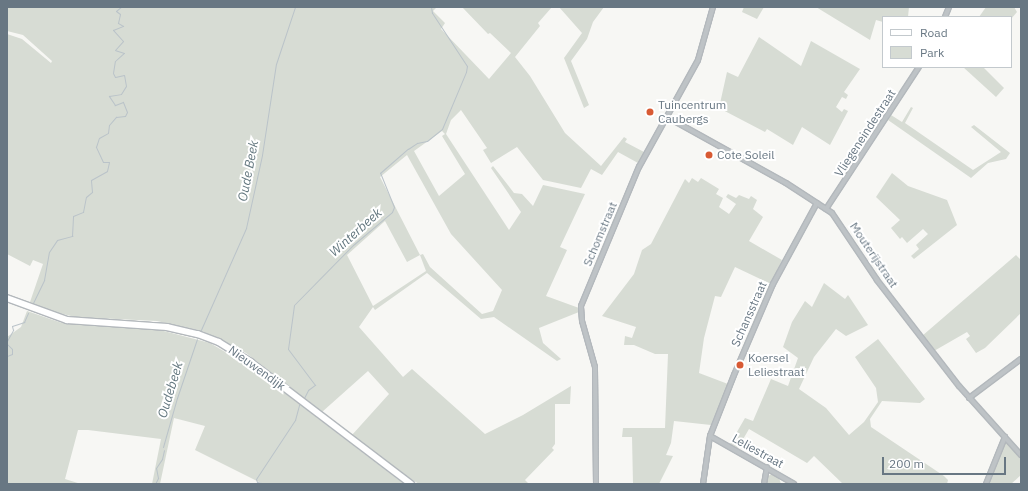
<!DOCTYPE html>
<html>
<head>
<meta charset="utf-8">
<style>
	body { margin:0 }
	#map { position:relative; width:1028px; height:491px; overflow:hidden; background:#f7f7f4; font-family:"IBM Plex Sans",sans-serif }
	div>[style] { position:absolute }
	.green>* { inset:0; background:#d7dcd4 }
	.stream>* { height:1px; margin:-0.5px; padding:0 0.5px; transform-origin:0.5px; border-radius:0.5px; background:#bac3c9 }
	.roads { filter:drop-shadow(1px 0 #b3b8bc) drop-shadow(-1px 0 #b3b8bc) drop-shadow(0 1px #b3b8bc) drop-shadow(0 -1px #b3b8bc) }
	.street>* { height:4px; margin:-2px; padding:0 2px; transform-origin:2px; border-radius:2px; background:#bec3c6 }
	.secondary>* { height:5.5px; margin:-2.75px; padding:0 2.75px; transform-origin:2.75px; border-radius:2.75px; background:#fff }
	.dots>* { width:11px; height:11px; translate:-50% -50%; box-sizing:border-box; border:2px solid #fff; border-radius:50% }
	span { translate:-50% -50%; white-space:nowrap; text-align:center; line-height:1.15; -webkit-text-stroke:4px #fff; paint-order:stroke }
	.poi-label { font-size:12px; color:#687783 }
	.left { translate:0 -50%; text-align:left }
	.street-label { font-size:12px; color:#687783 }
	.water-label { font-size:13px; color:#63777f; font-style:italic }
	.frame { position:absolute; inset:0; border:8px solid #687783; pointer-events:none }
	.legend { position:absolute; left:882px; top:16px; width:130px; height:52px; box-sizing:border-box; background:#fff; border:1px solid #c3c9cd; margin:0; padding:5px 7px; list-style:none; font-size:12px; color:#687783 }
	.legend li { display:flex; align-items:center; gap:8px; height:20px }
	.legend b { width:20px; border:1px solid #c3c9cd }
	.scale { position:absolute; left:882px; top:457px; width:124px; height:18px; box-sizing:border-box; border:2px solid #687783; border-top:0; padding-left:5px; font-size:12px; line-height:14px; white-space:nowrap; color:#687783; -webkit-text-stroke:3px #fff; paint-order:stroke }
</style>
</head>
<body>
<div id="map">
	<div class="green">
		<i style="clip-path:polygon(evenodd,7px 7px,437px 7px,433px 11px,445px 23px,441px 29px,489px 79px,511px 53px,490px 33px,488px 34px,462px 7px,552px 7px,538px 23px,540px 26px,515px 57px,530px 76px,565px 133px,601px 166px,624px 137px,627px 139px,625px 142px,644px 152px,638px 163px,618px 152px,602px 175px,591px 169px,581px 188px,543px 180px,517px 147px,491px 163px,483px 150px,487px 148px,461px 110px,451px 120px,446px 134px,509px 230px,521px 212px,491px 168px,493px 166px,514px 193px,522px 194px,533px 206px,543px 185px,585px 194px,560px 247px,567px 250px,546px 296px,579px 308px,579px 312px,539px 328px,543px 343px,561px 359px,557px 361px,494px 317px,481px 319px,427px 273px,375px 310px,373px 307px,359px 327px,403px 377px,412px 369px,485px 434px,523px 415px,571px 386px,570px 404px,555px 404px,555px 444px,552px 448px,554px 450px,525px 480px,529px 484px,419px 484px,397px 470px,352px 435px,389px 394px,368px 371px,322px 412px,246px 353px,202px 331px,157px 321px,75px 317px,47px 310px,30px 302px,43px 264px,33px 260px,30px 266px,7px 254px,7px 34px,22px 39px,51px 63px,52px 61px,23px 35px,7px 31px,7px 7px,442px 131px,445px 134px,442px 136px,465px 174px,439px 196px,414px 151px,442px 131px,7px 7px,407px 155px,451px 234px,502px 290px,493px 311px,482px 314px,430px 267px,423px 254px,420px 255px,380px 177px,407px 155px,7px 7px,385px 221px,407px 262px,420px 255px,426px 271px,373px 306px,347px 255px,385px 221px)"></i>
		<i style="clip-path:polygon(559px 7px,604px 7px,593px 22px,587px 39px,571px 61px,589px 105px,584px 108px,564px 58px,582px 33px)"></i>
		<i style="clip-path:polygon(744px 7px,764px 7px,757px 19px,742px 12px)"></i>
		<i style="clip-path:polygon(816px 7px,909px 7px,908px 17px,883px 17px,883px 22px,876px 20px,870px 40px)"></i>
		<i style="clip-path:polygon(986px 7px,1014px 7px,1017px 12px,1011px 19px,979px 17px)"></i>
		<i style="clip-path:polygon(759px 37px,801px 66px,811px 41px,860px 69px,844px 92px,848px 95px,846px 99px,842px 97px,836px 107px,842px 112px,844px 109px,848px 111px,830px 145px,802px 127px,793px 145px,767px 129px,765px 132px,719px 108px,727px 72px,738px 77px)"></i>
		<i style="clip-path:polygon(963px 67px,983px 67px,1004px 88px,996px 97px)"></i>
		<i style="clip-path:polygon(911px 107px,913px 108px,905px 123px,973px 170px,1001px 152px,971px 127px,974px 125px,1010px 153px,1006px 159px,988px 163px,971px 178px,888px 120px,891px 115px,902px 122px)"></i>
		<i style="clip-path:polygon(892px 173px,908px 186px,947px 200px,957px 225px,914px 259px,911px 256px,919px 249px,916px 245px,928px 234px,923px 229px,907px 243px,902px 237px,900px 239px,891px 228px,900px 220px,876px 197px)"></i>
		<i style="clip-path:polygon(692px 178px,698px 182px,701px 178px,719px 189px,716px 194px,723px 198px,719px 207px,729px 214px,736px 204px,726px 197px,728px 194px,736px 198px,739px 195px,749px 199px,751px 196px,757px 200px,753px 209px,763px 217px,749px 241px,782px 260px,771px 284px,735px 267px,721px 297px,715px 296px,704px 338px,699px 373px,728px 384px,711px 425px,674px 421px,671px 443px,666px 455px,673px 456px,659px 484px,633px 484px,632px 437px,622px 437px,623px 428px,665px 428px,668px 354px,655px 354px,634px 345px,624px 345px,625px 336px,632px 338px,636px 327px,602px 316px,634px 274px,642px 250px,651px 244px,685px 179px,689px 183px)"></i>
		<i style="clip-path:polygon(1016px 255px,1021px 260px,1021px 313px,985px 348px,976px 353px,966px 339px,970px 336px,967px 332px,934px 351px,922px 336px)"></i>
		<i style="clip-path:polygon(824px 283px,845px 299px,848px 295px,868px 325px,846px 336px,836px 329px,814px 357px,799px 389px,826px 408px,849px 435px,864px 422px,878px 402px,876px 388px,855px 357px,878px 339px,925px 399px,920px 403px,882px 401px,870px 419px,871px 427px,944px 476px,948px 480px,947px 484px,843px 484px,814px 456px,807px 463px,749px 429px,738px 448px,730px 444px,745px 418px,753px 421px,771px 379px,788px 386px,798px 358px,783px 347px,792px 322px,805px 301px,812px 307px)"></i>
		<i style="clip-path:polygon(27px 311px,62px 323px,160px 330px,210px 343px,252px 368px,404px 484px,263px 484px,195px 450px,205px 426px,174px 418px,160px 484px,152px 484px,161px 439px,88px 430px,78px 430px,65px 479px,81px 484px,7px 484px,7px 337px,21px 327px)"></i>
		<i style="clip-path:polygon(1006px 442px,1021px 457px,1021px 475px,1011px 484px,989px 484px)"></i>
		<i style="clip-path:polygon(772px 474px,778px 475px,781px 484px,766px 484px,768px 476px)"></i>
	</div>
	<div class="stream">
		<i style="left:32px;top:305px;width:28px;rotate:-64deg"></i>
		<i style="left:44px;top:280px;width:28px;rotate:-80deg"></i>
		<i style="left:49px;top:252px;width:14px;rotate:-56deg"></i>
		<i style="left:57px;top:240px;width:16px;rotate:-15deg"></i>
		<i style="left:72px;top:236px;width:20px;rotate:-87deg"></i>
		<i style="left:73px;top:216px;width:11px;rotate:-22deg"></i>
		<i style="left:83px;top:212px;width:15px;rotate:-79deg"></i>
		<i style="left:86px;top:197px;width:8px;rotate:-40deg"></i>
		<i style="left:92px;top:192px;width:12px;rotate:-95deg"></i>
		<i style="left:91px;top:180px;width:18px;rotate:-29deg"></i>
		<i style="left:107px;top:171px;width:9px;rotate:-77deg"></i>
		<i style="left:109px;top:162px;width:6px;rotate:180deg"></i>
		<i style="left:103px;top:162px;width:17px;rotate:-115deg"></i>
		<i style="left:96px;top:147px;width:9px;rotate:-72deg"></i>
		<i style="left:99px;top:138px;width:10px;rotate:-29deg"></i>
		<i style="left:108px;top:133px;width:8px;rotate:-83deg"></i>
		<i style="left:109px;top:125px;width:11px;rotate:-49deg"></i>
		<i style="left:116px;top:117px;width:9px;rotate:-6deg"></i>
		<i style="left:125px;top:116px;width:4px;rotate:-63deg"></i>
		<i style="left:127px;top:112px;width:11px;rotate:-112deg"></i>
		<i style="left:123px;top:102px;width:9px;rotate:159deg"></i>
		<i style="left:115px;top:105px;width:11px;rotate:-124deg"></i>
		<i style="left:109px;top:96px;width:12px;rotate:-9deg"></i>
		<i style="left:121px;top:94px;width:9px;rotate:-58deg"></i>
		<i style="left:126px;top:86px;width:11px;rotate:-100deg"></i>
		<i style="left:124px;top:75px;width:9px;rotate:167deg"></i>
		<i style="left:115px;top:77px;width:4px;rotate:-117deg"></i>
		<i style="left:113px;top:73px;width:12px;rotate:-81deg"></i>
		<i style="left:115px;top:61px;width:12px;rotate:-42deg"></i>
		<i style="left:124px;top:53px;width:9px;rotate:-162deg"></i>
		<i style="left:115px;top:50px;width:12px;rotate:-48deg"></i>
		<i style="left:123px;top:41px;width:15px;rotate:-132deg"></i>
		<i style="left:113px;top:30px;width:11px;rotate:-22deg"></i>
		<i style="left:123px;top:26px;width:6px;rotate:-149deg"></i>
		<i style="left:118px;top:23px;width:9px;rotate:-77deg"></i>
		<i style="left:120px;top:14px;width:5px;rotate:-143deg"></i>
		<i style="left:116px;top:11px;width:6px;rotate:-39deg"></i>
		<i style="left:200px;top:332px;width:114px;rotate:-66.1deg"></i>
		<i style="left:246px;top:228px;width:75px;rotate:-77.6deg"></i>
		<i style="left:262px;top:155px;width:92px;rotate:-81.3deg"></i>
		<i style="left:276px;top:64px;width:60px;rotate:-71.6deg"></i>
		<i style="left:7px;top:341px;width:13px;rotate:-61deg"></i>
		<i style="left:13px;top:330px;width:4px;rotate:-104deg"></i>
		<i style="left:12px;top:326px;width:13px;rotate:-18deg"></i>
		<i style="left:24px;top:322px;width:10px;rotate:-66deg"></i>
		<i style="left:7px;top:344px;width:7px;rotate:45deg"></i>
		<i style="left:12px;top:349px;width:5px;rotate:90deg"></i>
		<i style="left:12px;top:354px;width:5px;rotate:158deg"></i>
		<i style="left:304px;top:398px;width:9px;rotate:-63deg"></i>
		<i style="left:308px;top:390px;width:9px;rotate:-36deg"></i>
		<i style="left:315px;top:385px;width:45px;rotate:-126.9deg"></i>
		<i style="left:288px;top:349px;width:44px;rotate:-82.2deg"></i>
		<i style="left:294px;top:305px;width:84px;rotate:-45.5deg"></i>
		<i style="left:353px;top:245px;width:51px;rotate:-40.2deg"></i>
		<i style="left:392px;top:212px;width:5px;rotate:-68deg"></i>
		<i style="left:394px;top:207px;width:37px;rotate:-112deg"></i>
		<i style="left:380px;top:173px;width:37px;rotate:-41deg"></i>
		<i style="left:408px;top:149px;width:11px;rotate:-34deg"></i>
		<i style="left:417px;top:143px;width:10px;rotate:-11deg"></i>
		<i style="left:427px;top:141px;width:19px;rotate:-39deg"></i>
		<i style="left:442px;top:129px;width:62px;rotate:-67.2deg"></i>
		<i style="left:466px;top:72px;width:6px;rotate:-81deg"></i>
		<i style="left:467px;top:66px;width:64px;rotate:-123.4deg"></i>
		<i style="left:432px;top:13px;width:6px;rotate:-99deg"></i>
		<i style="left:163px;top:447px;width:51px;rotate:-74.1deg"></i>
		<i style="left:177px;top:398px;width:62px;rotate:-71.3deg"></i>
		<i style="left:155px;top:484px;width:7px;rotate:-63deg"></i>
		<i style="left:158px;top:478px;width:10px;rotate:-101deg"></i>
		<i style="left:156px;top:468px;width:11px;rotate:-56deg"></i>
		<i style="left:162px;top:459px;width:9px;rotate:-77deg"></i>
		<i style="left:265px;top:484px;width:8px;rotate:-166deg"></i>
		<i style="left:257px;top:482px;width:3px;rotate:-108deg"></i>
		<i style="left:256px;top:479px;width:71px;rotate:-56.5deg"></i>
		<i style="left:295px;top:420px;width:16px;rotate:-75deg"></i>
	</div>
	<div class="roads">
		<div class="street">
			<i style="left:945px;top:17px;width:11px;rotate:-68deg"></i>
			<i style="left:667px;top:117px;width:136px;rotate:29deg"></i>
			<i style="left:786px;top:183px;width:55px;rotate:33.1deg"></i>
			<i style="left:832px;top:213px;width:81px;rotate:56.1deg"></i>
			<i style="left:877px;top:280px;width:134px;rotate:52.3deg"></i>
			<i style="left:959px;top:386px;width:93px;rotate:48.1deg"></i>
			<i style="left:826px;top:209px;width:170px;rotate:-56.8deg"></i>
			<i style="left:969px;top:398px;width:65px;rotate:-36.9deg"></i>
			<i style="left:710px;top:436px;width:97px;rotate:29.7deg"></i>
			<i style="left:596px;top:484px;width:117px;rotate:-90.5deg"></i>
			<i style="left:595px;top:367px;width:48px;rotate:-105.8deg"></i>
			<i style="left:582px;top:321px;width:15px;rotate:-94deg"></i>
			<i style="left:581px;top:306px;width:151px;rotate:-67.4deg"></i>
			<i style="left:639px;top:167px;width:122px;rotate:-61.1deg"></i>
			<i style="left:698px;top:60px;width:55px;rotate:-74.2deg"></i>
			<i style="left:703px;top:484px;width:49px;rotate:-81.7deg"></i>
			<i style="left:710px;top:436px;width:66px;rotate:-68.5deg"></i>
			<i style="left:734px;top:375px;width:99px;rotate:-66.8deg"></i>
			<i style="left:773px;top:284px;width:92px;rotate:-61.5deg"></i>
			<i style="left:764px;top:484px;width:17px;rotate:-80deg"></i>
			<i style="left:986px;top:484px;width:51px;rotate:-68deg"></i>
		</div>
		<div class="secondary">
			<i style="left:7px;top:298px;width:64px;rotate:20.1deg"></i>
			<i style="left:67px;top:320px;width:100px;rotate:4deg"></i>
			<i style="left:167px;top:327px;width:32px;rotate:13deg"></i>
			<i style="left:198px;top:334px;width:22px;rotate:21deg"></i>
			<i style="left:219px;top:342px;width:38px;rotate:32deg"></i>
			<i style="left:251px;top:362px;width:201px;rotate:37.3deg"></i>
		</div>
	</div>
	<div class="dots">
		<i style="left:650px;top:112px;background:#d85a33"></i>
		<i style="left:709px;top:155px;background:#d85a33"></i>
		<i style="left:740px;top:365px;background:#d85a33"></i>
	</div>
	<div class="poi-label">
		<span class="left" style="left:658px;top:112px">Tuincentrum<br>Caubergs</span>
		<span class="left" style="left:717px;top:155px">Cote Soleil</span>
		<span class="left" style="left:748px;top:365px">Koersel<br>Leliestraat</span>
	</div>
	<div class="street-label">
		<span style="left:865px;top:133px;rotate:-57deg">Vliegeneindestraat</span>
		<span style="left:600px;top:234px;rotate:-67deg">Schomstraat</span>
		<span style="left:874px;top:255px;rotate:56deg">Mouterijstraat</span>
		<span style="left:749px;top:314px;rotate:-66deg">Schansstraat</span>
		<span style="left:257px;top:368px;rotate:36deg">Nieuwendijk</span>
		<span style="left:758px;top:451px;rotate:29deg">Leliestraat</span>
	</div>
	<div class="water-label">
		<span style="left:249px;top:171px;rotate:-79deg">Oude Beek</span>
		<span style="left:356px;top:233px;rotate:-42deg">Winterbeek</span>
		<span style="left:171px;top:390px;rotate:-73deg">Oudebeek</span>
	</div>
	<div class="frame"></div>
	<ul class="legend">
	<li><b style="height:5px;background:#fff"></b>Road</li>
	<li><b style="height:11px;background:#d7dcd4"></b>Park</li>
	</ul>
	<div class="scale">200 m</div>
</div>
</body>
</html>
